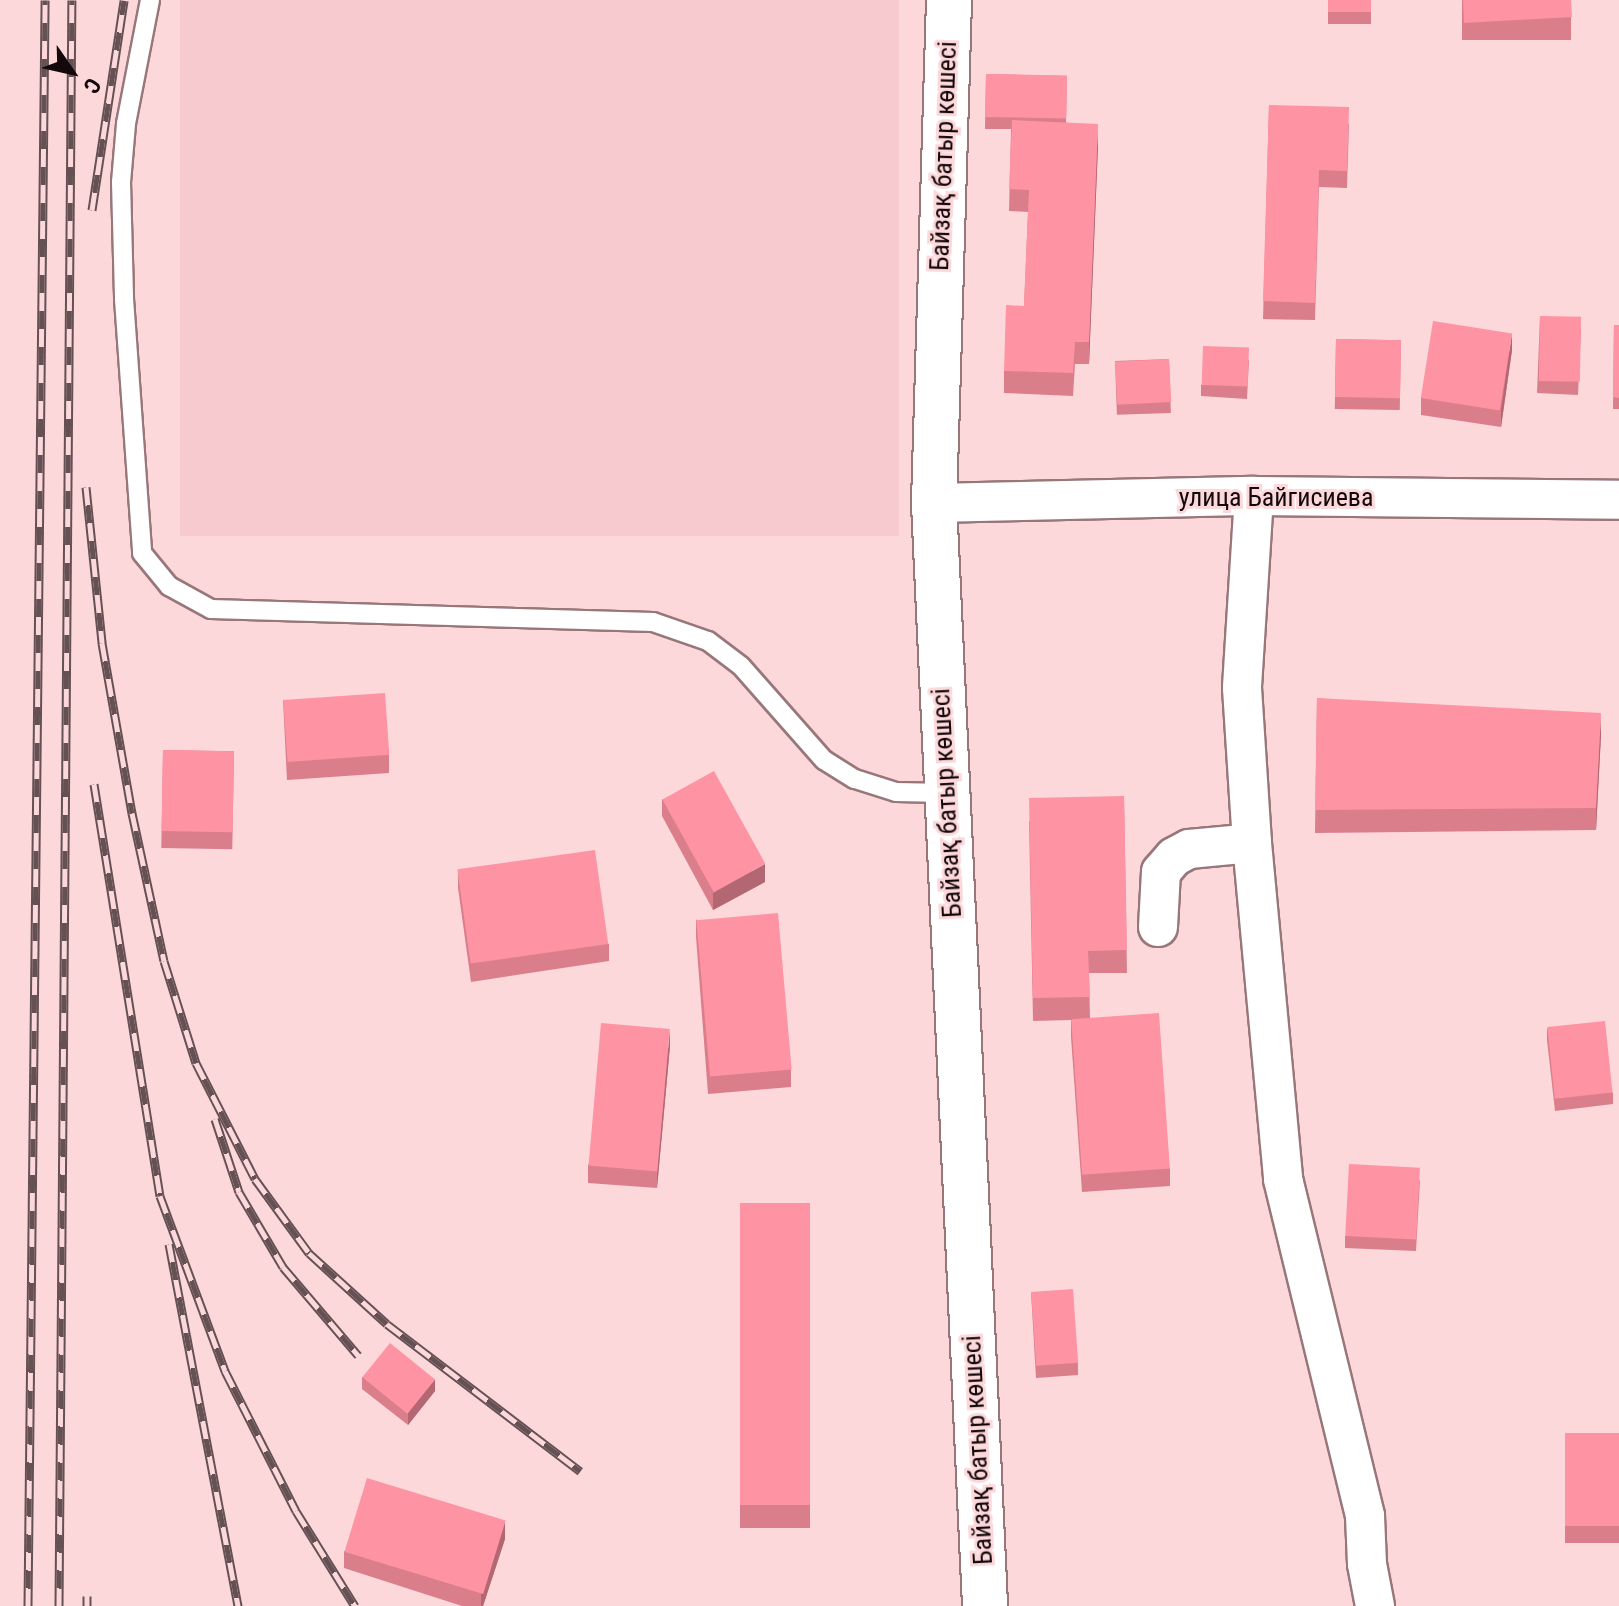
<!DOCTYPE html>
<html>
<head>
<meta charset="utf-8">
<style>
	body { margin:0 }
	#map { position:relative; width:1619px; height:1606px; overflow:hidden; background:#fdd8db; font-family:"Roboto Condensed",sans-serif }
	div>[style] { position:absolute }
	.built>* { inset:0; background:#f7cacf; transform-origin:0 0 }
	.roads { filter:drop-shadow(2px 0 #98777b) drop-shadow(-2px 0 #98777b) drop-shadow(0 2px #98777b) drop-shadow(0 -2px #98777b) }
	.lane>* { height:18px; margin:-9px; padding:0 9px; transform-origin:9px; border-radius:9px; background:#fff }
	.street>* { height:38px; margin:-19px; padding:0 19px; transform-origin:19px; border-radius:19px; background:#fff }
	.secondary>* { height:44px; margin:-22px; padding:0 22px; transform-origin:22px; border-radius:22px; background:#fff }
	.rail>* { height:9px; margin-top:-4.5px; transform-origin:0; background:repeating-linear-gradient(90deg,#fdd8db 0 18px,#655153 0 36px); box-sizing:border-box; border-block:2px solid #655153 }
	.wall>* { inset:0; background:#da7e8c; transform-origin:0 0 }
	.shaded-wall>* { inset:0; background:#b26772 }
	.building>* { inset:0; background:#fe93a3; transform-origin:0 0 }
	span { translate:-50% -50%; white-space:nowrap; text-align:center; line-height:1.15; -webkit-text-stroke:6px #fdd8db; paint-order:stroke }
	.street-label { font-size:26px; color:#13080a }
	.north { position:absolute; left:32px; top:32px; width:80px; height:80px; -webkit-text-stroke:6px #fdd8db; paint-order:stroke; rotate:124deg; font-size:22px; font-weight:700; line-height:32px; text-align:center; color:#13080a }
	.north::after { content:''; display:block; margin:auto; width:28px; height:36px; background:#13080a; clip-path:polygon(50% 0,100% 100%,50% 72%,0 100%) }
</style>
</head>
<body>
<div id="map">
	<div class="built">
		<i style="left:180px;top:0;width:719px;height:536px"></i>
	</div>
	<div class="roads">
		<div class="lane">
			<i style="left:150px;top:0;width:126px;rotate:101deg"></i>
			<i style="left:126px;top:124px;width:58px;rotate:94.9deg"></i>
			<i style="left:121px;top:182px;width:117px;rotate:88.5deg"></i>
			<i style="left:124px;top:299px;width:255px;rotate:85.9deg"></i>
			<i style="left:142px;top:553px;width:43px;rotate:50.7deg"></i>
			<i style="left:169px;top:586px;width:48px;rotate:28.7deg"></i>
			<i style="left:211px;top:609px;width:442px;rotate:1.7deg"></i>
			<i style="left:653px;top:622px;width:58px;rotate:19.1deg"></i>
			<i style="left:708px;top:641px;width:41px;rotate:37.1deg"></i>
			<i style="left:741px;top:666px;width:125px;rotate:48.6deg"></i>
			<i style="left:824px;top:760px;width:36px;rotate:32deg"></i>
			<i style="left:855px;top:779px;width:43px;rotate:17.6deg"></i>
			<i style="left:896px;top:792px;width:50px;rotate:1.1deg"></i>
		</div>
		<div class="street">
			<i style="left:1254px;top:496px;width:192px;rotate:93.6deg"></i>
			<i style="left:1242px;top:688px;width:155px;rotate:86.3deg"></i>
			<i style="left:1252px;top:843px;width:337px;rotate:84.7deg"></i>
			<i style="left:1283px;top:1179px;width:347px;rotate:76.3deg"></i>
			<i style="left:1365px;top:1516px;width:48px;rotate:87.6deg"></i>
			<i style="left:1367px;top:1564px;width:43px;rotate:79.2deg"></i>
			<i style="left:934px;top:503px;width:320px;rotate:-1.3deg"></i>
			<i style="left:1254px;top:496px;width:365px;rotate:0.6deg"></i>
			<i style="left:1158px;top:927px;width:55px;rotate:-86.9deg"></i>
			<i style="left:1161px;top:872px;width:20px;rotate:-49deg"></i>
			<i style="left:1174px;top:857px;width:17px;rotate:-28deg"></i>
			<i style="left:1189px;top:849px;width:63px;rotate:-5.4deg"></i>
		</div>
		<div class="secondary">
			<i style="left:949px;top:0;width:503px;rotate:91.71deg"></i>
			<i style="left:934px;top:503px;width:1104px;rotate:87.35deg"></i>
		</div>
	</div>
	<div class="rail">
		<i style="left:92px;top:210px;width:212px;rotate:-81.3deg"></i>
		<i style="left:86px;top:487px;width:157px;rotate:84.1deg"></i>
		<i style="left:102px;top:643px;width:173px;rotate:80deg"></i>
		<i style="left:132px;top:813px;width:151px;rotate:77.8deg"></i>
		<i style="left:164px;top:961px;width:107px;rotate:72.6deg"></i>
		<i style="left:196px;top:1063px;width:130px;rotate:63deg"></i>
		<i style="left:255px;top:1179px;width:92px;rotate:53.9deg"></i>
		<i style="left:309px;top:1253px;width:105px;rotate:42.3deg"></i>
		<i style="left:387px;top:1324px;width:243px;rotate:37.3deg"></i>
		<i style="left:94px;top:784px;width:417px;rotate:80.9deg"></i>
		<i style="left:160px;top:1196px;width:187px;rotate:69.6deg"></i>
		<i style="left:225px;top:1371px;width:157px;rotate:63.1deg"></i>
		<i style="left:296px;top:1511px;width:112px;rotate:58.2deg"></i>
		<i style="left:215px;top:1119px;width:77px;rotate:71.8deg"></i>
		<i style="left:239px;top:1192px;width:87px;rotate:59.6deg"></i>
		<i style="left:283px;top:1267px;width:116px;rotate:49.6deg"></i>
		<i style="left:169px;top:1244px;width:369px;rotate:79.2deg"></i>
		<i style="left:28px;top:1606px;width:1606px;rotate:-89.39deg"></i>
		<i style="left:59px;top:1606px;width:1606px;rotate:-89.54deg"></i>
		<i style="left:87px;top:1606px;width:10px;rotate:-90deg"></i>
	</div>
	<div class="wall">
		<i style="left:1328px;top:0;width:43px;height:24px"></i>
		<i style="left:1462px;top:0;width:109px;height:40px"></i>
		<i style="clip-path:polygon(986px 74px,1067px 76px,1066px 122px,1098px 146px,1089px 364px,1075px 364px,1073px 396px,1004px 393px,1004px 371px,1024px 306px,1028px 212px,1009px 211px,1011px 129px,985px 129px)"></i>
		<i style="clip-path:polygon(1269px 105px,1349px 124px,1347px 188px,1319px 187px,1315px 320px,1263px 319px)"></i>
		<i style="clip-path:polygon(1540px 316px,1581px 329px,1578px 395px,1537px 393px)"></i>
		<i style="clip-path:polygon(1614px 325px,1619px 325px,1619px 409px,1613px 409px)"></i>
		<i style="left:1336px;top:339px;width:65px;height:70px;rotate:1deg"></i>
		<i style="clip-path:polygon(1512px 350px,1501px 427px,1421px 415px,1421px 398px)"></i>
		<i style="left:1169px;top:359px;width:54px;height:54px;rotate:88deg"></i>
		<i style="clip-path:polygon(1249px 360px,1247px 399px,1201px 396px,1201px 385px)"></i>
		<i style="clip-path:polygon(1317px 698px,1601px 735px,1596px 830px,1315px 833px)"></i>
		<i style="clip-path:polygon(283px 700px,389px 755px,389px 773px,287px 780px)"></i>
		<i style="left:163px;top:750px;width:71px;height:98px;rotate:1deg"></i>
		<i style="clip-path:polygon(1124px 796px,1127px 973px,1089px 973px,1090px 1018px,1170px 1169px,1170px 1186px,1082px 1192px,1071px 1037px,1071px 1020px,1033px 1021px,1029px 821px)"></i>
		<i style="clip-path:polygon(662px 799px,765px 882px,713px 910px,662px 816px)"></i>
		<i style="clip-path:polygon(458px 871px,609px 944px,609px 961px,471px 982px,458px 888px)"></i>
		<i style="clip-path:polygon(696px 919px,791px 1069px,791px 1087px,708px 1094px,696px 937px)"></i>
		<i style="clip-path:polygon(1547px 1028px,1613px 1093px,1613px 1104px,1555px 1111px,1547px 1040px)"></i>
		<i style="clip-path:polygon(670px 1046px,657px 1188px,588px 1183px,588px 1165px)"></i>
		<i style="clip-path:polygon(1420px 1180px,1416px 1251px,1345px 1248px,1345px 1236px)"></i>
		<i style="left:740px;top:1203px;width:70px;height:325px"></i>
		<i style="clip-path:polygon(1031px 1292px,1078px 1363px,1078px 1375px,1036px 1378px)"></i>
		<i style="clip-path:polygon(362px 1377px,435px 1391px,408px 1425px,362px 1389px)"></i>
		<i style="left:1619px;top:1433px;width:110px;height:54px;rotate:90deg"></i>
		<i style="clip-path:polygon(505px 1539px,483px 1606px,462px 1606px,344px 1568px,344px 1551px)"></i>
	</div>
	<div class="shaded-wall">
		<i style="clip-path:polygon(1098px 124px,1098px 146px,1089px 364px,1089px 342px)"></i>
		<i style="clip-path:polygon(1512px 333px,1512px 350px,1501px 427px,1501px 410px)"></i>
		<i style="clip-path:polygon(1601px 713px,1601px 735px,1596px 830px,1596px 808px)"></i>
		<i style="clip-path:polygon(765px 864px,765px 882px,713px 910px,713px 893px)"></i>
		<i style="clip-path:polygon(670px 1029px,670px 1046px,657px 1188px,657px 1171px)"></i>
		<i style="clip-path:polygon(435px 1379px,435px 1391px,408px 1425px,408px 1413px)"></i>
		<i style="clip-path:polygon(505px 1521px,505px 1539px,483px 1606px,481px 1606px,481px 1595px)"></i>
	</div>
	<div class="building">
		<i style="left:1328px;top:0;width:43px;height:12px"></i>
		<i style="clip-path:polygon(1463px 0,1571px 0,1572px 17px,1464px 23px)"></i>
		<i style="left:986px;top:74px;width:81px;height:43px;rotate:1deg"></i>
		<i style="clip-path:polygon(1269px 105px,1349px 107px,1347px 171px,1319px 170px,1315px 303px,1263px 301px)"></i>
		<i style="clip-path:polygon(1012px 120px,1098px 124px,1089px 342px,1075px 342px,1073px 373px,1004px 371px,1006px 305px,1024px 306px,1029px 190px,1009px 189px)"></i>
		<i style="left:1540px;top:316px;width:41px;height:65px;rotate:1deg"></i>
		<i style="left:1433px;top:321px;width:80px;height:78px;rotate:9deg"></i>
		<i style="clip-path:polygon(1614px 325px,1619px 325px,1619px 398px,1613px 397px)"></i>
		<i style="left:1336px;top:339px;width:65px;height:58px;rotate:1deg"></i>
		<i style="left:1203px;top:346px;width:46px;height:39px;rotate:2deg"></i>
		<i style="left:1169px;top:359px;width:43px;height:54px;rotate:87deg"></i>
		<i style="left:385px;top:693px;width:62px;height:102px;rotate:86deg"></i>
		<i style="clip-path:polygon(1317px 698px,1601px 713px,1596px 808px,1315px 810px)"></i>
		<i style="left:163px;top:750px;width:71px;height:81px;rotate:1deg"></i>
		<i style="left:714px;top:771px;width:106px;height:59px;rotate:61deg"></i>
		<i style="clip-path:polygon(1124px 796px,1127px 950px,1088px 951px,1090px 997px,1033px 998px,1029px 798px)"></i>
		<i style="left:595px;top:850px;width:95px;height:139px;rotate:82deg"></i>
		<i style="left:778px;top:913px;width:157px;height:82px;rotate:85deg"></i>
		<i style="left:1159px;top:1013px;width:156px;height:88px;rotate:86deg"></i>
		<i style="left:1605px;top:1021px;width:72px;height:58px;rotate:84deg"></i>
		<i style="left:601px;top:1023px;width:69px;height:143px;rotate:5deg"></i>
		<i style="left:1349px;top:1164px;width:71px;height:72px;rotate:3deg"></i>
		<i style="left:740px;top:1203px;width:70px;height:302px"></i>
		<i style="left:1073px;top:1289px;width:74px;height:42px;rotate:86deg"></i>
		<i style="left:390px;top:1343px;width:58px;height:44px;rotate:39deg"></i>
		<i style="left:1619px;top:1433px;width:93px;height:54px;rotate:90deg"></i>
		<i style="left:367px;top:1478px;width:145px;height:77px;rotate:17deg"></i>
	</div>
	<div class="street-label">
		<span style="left:944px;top:156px;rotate:-88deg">Байзақ батыр көшесі</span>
		<span style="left:1276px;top:498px">улица Байгисиева</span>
		<span style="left:947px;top:803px;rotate:-93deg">Байзақ батыр көшесі</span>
		<span style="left:978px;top:1450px;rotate:-93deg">Байзақ батыр көшесі</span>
	</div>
	<div class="north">С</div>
</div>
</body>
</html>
